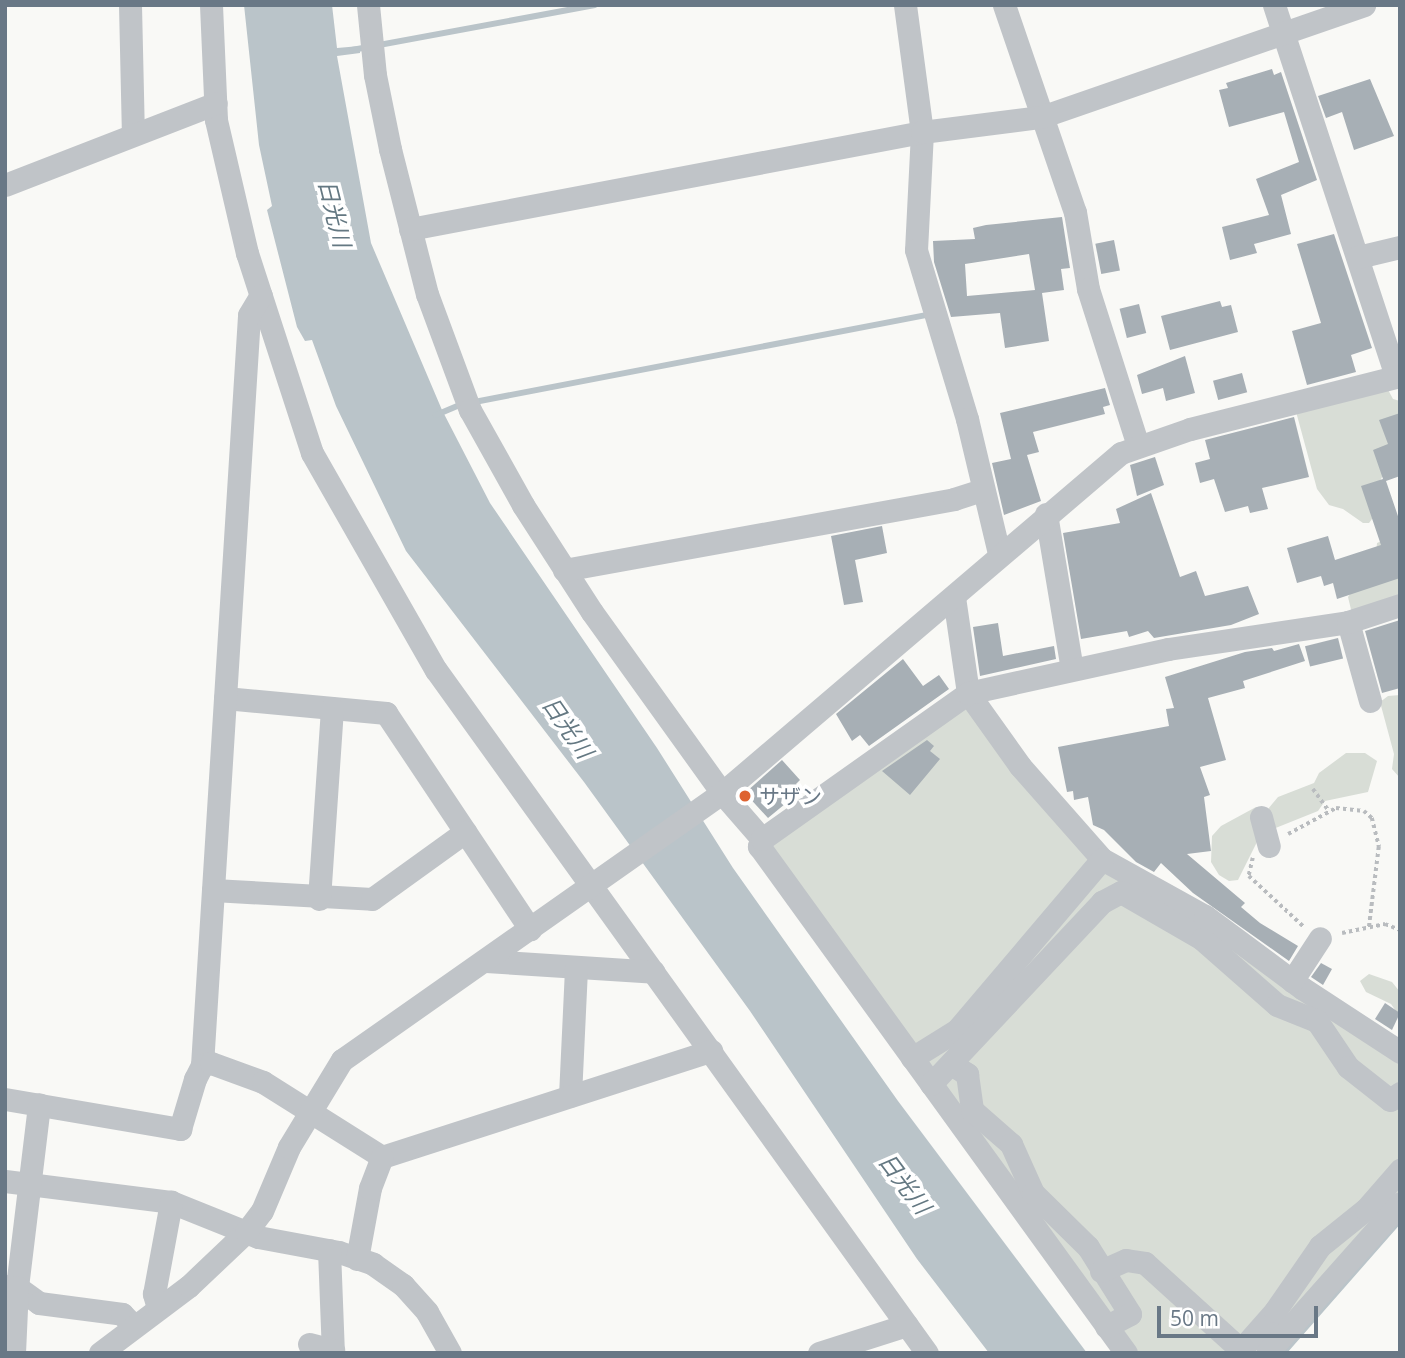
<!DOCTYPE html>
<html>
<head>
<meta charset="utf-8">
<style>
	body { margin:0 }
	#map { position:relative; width:1405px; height:1358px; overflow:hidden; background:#f9f9f6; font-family:"Open Sans","Noto Sans JP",sans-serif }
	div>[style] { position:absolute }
	.green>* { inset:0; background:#d8ddd6 }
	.water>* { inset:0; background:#bac4c9 }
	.stream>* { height:6px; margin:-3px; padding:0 3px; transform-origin:3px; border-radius:3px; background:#bac4c9 }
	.building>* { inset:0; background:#a7afb5; transform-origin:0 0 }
	.path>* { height:3.5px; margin-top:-1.75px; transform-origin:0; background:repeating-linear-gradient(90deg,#b9bcbf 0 3.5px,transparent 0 7px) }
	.minor>* { height:23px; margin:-11.5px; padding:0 11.5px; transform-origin:11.5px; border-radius:11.5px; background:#c0c4c8 }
	.dots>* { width:19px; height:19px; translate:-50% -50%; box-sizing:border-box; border:4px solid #fff; border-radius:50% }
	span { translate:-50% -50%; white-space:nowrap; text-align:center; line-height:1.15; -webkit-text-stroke:7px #fff; paint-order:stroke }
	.poi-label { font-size:21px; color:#697886 }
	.left { translate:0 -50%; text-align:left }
	.water-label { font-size:23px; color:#647882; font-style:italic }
	.frame { position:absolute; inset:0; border:7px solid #697886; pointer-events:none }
	.scale { position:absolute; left:1157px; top:1306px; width:161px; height:32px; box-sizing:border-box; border:4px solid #697886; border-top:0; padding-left:9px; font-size:21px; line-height:24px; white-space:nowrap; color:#697886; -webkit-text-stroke:5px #fff; paint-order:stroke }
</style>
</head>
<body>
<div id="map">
	<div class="green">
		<i style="clip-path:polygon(1385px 384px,1393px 399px,1400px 401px,1400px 442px,1379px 483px,1375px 515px,1369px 523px,1363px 523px,1343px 509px,1329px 505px,1317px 489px,1295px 408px)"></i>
		<i style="clip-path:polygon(1400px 533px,1400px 613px,1353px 618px,1348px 597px,1376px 555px,1377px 543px)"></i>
		<i style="clip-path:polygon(1400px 695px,1400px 778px,1392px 769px,1394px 754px,1380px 702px,1388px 696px)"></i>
		<i style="clip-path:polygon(965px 701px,1008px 767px,1199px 925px,1400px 1063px,1398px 1200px,1253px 1353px,1139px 1353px,774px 850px,772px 844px)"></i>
		<i style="clip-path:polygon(1346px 753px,1365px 753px,1377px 761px,1368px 792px,1325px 801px,1318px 811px,1261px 834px,1238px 880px,1229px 881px,1219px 875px,1211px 862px,1212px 836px,1221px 826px,1256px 807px,1268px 809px,1278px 797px,1314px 783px,1319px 773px)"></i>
		<i style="clip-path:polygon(1369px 974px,1392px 982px,1400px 992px,1400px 1017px,1391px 1004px,1366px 992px,1360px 981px)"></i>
	</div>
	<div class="water">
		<i style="clip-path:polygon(244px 5px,332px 5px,337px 48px,360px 46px,360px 53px,337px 56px,371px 243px,442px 410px,490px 503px,657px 748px,733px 868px,898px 1101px,1087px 1353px,989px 1353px,917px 1259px,750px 1011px,584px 782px,406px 551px,336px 406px,312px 340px,305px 341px,297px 327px,267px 210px,272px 206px,259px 145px)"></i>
	</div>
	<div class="stream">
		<i style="left:352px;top:50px;width:247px;rotate:-10.5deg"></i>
		<i style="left:436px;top:415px;width:25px;rotate:-23deg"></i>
		<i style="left:459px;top:405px;width:478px;rotate:-10.9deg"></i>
		<i style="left:1283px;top:1353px;width:177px;rotate:-48.7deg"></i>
	</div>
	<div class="building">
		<i style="clip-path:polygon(1272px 69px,1274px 75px,1281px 72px,1317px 180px,1281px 195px,1291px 234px,1254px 244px,1257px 253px,1230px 260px,1222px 227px,1269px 215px,1256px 179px,1299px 162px,1284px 112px,1229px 127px,1219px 90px,1228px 88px,1226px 83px)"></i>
		<i style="clip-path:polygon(1370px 79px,1394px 136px,1354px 150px,1342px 112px,1326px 118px,1318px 96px)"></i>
		<i style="clip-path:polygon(evenodd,1062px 217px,1070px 268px,1061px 269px,1064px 290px,1042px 293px,1049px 341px,1005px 348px,1000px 313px,951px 317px,934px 262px,933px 241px,975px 239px,973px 228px,986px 225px,1062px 217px,1029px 254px,1035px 290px,967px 296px,965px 264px,1029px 254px)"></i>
		<i style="clip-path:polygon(1334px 234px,1372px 348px,1351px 355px,1356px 372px,1307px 385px,1292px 331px,1321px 323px,1297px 244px)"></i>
		<i style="left:1114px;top:240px;width:31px;height:19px;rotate:79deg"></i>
		<i style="clip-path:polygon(1220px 301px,1222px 307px,1231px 305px,1238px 332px,1170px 350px,1161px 316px)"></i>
		<i style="left:1139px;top:304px;width:30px;height:20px;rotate:76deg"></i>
		<i style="clip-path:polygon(1185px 356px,1195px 393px,1166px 401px,1163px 388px,1142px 394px,1137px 375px)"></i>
		<i style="left:1242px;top:373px;width:20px;height:30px;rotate:75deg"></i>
		<i style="clip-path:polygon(1105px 388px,1110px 405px,1103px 407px,1105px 414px,1033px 432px,1039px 452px,1027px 455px,1041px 501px,1004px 515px,992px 463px,1011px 459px,1000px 413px)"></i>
		<i style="clip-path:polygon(1400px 413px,1400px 476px,1386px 481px,1400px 522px,1400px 578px,1337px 599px,1333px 583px,1324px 586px,1321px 576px,1297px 583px,1287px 548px,1328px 536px,1335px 560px,1381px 545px,1361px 486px,1383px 479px,1373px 450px,1388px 444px,1379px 420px)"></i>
		<i style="clip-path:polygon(1294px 417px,1309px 477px,1262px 488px,1268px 509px,1250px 513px,1248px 506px,1225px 512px,1214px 479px,1200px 483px,1195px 463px,1210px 459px,1205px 440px)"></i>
		<i style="clip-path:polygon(1155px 457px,1164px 485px,1137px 496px,1130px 465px)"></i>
		<i style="clip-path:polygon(1151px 493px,1180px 577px,1196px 571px,1205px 596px,1248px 586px,1259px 614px,1231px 625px,1154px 638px,1148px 631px,1129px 637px,1127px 631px,1081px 639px,1063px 533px,1120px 523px,1116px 509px)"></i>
		<i style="clip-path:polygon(882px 526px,887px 553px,855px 560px,863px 602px,844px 605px,831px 536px)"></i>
		<i style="clip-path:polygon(1400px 620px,1400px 688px,1382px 693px,1365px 631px)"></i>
		<i style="clip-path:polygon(998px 623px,1003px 656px,1054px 646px,1056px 659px,980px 676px,973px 627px)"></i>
		<i style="left:1338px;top:638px;width:21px;height:34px;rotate:76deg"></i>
		<i style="clip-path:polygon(1299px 644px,1305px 661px,1243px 681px,1245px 688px,1208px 698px,1226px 760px,1200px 767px,1210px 795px,1204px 797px,1211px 851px,1187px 854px,1245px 903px,1241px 907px,1260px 923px,1298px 946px,1289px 961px,1193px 893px,1161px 863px,1154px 872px,1136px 862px,1104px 830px,1093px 825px,1088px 797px,1074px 800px,1073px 791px,1067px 792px,1058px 747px,1169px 726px,1166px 709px,1174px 708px,1165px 677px,1245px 652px,1272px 648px,1274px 651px)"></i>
		<i style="clip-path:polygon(903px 659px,923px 686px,939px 675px,949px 689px,869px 746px,860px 735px,852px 741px,836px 714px)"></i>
		<i style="clip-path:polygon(927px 740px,934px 746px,930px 751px,940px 759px,910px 795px,882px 771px)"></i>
		<i style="clip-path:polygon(782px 760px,800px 780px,796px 784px,802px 790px,768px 818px,745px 793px)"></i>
		<i style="clip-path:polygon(1321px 963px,1332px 969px,1323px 985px,1311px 977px)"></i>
		<i style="clip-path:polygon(1385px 1003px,1400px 1013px,1392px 1030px,1375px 1019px)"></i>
	</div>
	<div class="path">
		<i style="left:1313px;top:789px;width:27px;rotate:54deg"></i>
		<i style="left:1288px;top:834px;width:55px;rotate:-28.4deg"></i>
		<i style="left:1336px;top:808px;width:28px;rotate:6deg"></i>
		<i style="left:1364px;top:811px;width:11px;rotate:41deg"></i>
		<i style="left:1372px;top:818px;width:30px;rotate:76deg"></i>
		<i style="left:1379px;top:847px;width:82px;rotate:97deg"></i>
		<i style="left:1253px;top:858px;width:18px;rotate:103deg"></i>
		<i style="left:1249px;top:876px;width:74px;rotate:42.8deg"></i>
		<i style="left:1342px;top:933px;width:44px;rotate:-11.8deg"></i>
		<i style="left:1385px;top:924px;width:16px;rotate:22deg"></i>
	</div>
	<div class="minor">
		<i style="left:130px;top:5px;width:129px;rotate:88.7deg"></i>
		<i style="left:211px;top:5px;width:115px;rotate:87.5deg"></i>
		<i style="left:216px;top:120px;width:137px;rotate:76.9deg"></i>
		<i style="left:247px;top:253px;width:210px;rotate:72deg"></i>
		<i style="left:312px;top:453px;width:250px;rotate:60.3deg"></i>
		<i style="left:436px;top:670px;width:841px;rotate:54.29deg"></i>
		<i style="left:368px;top:5px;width:70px;rotate:84.3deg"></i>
		<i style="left:375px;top:75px;width:76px;rotate:78.5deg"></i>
		<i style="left:390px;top:149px;width:150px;rotate:75.7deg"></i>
		<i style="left:427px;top:294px;width:124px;rotate:69.7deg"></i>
		<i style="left:470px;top:410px;width:109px;rotate:60.8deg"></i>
		<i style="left:523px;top:505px;width:127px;rotate:57.2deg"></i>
		<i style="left:592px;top:612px;width:223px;rotate:54.3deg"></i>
		<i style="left:722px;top:793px;width:61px;rotate:49deg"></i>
		<i style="left:762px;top:839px;width:8px;rotate:113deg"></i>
		<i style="left:759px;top:846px;width:626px;rotate:54.1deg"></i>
		<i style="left:905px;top:5px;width:128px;rotate:82.4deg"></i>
		<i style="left:922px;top:132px;width:118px;rotate:92.9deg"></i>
		<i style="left:916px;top:250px;width:177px;rotate:73.2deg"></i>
		<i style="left:967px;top:419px;width:138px;rotate:76.6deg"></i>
		<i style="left:1004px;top:5px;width:219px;rotate:71.1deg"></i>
		<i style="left:1075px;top:212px;width:78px;rotate:80.4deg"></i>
		<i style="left:1088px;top:289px;width:165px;rotate:72.3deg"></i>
		<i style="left:1274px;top:5px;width:391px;rotate:71.8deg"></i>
		<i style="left:5px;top:185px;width:226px;rotate:-21.2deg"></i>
		<i style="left:410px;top:229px;width:521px;rotate:-10.73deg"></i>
		<i style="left:922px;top:132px;width:120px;rotate:-7.2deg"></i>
		<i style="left:1041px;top:117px;width:342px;rotate:-19.1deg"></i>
		<i style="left:1358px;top:257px;width:43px;rotate:-13.4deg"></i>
		<i style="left:1046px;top:514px;width:157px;rotate:80.5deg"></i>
		<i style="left:564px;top:570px;width:396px;rotate:-10.3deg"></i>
		<i style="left:954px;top:499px;width:28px;rotate:-18deg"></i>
		<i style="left:954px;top:597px;width:97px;rotate:81.7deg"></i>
		<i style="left:968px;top:693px;width:90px;rotate:54.5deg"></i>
		<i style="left:1020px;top:766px;width:124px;rotate:48.6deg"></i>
		<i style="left:1102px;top:859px;width:118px;rotate:29deg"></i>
		<i style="left:1205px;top:916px;width:121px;rotate:36.6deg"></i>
		<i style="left:1302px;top:988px;width:117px;rotate:33.1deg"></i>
		<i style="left:1348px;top:622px;width:82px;rotate:74.4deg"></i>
		<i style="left:225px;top:698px;width:162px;rotate:5.3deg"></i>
		<i style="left:386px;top:713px;width:260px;rotate:56.3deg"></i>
		<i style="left:1261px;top:817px;width:30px;rotate:75deg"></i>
		<i style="left:762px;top:839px;width:252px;rotate:-35.3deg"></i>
		<i style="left:968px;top:693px;width:205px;rotate:-12.4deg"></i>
		<i style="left:1168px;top:649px;width:182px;rotate:-8.5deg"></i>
		<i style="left:1348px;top:622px;width:55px;rotate:-18.1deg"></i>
		<i style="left:213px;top:890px;width:159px;rotate:3.2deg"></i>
		<i style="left:372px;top:899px;width:115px;rotate:-35.8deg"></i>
		<i style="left:319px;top:899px;width:191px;rotate:-86.1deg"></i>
		<i style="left:486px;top:961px;width:168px;rotate:3.7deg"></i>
		<i style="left:1292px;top:981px;width:51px;rotate:-56.9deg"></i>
		<i style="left:912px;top:1058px;width:53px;rotate:-31.9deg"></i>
		<i style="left:957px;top:1030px;width:224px;rotate:-49.7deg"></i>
		<i style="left:202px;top:1065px;width:751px;rotate:-86.41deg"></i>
		<i style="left:249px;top:315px;width:23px;rotate:-59deg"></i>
		<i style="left:953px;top:1065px;width:17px;rotate:33deg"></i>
		<i style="left:967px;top:1074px;width:36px;rotate:82deg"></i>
		<i style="left:972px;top:1110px;width:52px;rotate:41.1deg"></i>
		<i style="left:1011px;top:1144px;width:54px;rotate:65.8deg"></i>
		<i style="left:1033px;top:1193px;width:77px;rotate:44.5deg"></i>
		<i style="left:1088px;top:1247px;width:79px;rotate:57.9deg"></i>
		<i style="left:1130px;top:1314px;width:27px;rotate:152deg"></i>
		<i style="left:931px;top:1084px;width:250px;rotate:-46.8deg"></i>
		<i style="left:1102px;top:902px;width:21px;rotate:-28deg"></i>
		<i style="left:1121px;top:892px;width:94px;rotate:30.1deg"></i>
		<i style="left:1202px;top:939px;width:100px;rotate:41.3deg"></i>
		<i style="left:1277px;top:1005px;width:43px;rotate:21.8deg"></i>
		<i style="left:1317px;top:1021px;width:55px;rotate:56deg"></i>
		<i style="left:1348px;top:1067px;width:53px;rotate:38.2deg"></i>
		<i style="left:1390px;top:1100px;width:12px;rotate:-35deg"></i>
		<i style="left:570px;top:1096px;width:129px;rotate:-87.3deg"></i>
		<i style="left:5px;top:1099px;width:178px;rotate:9.7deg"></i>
		<i style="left:180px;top:1129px;width:52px;rotate:-73.3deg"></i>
		<i style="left:195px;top:1079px;width:16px;rotate:-63deg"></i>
		<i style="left:202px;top:1065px;width:9px;rotate:-13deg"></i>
		<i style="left:211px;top:1063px;width:55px;rotate:20.1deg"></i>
		<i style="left:263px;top:1082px;width:141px;rotate:32.2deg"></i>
		<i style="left:382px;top:1157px;width:346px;rotate:-17.9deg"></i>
		<i style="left:5px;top:1181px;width:167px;rotate:7.2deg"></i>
		<i style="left:171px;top:1202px;width:94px;rotate:21.9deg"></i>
		<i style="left:258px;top:1237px;width:82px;rotate:10.5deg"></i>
		<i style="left:339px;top:1252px;width:36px;rotate:19deg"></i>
		<i style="left:373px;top:1264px;width:37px;rotate:35deg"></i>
		<i style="left:403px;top:1285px;width:36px;rotate:48deg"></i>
		<i style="left:427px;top:1312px;width:47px;rotate:60.7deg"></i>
		<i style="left:329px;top:1250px;width:103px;rotate:87.8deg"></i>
		<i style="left:357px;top:1259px;width:72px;rotate:-79.6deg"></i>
		<i style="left:370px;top:1188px;width:33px;rotate:-69deg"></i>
		<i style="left:1101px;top:1271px;width:27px;rotate:-24deg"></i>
		<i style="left:1126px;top:1260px;width:19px;rotate:9deg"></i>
		<i style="left:1145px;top:1263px;width:130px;rotate:42.2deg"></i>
		<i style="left:5px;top:1286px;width:12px;rotate:5deg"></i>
		<i style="left:17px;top:1287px;width:184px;rotate:-83.1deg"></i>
		<i style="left:17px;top:1287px;width:27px;rotate:36deg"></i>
		<i style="left:39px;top:1303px;width:84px;rotate:7.5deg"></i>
		<i style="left:122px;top:1314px;width:17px;rotate:45deg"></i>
		<i style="left:158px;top:1308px;width:15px;rotate:-106deg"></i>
		<i style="left:154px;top:1294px;width:94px;rotate:-79.5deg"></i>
		<i style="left:309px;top:1344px;width:25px;rotate:14deg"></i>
		<i style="left:14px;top:1353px;width:66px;rotate:-87.4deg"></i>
		<i style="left:100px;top:1353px;width:111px;rotate:-37deg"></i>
		<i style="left:189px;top:1286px;width:79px;rotate:-43.5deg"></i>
		<i style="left:246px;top:1232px;width:26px;rotate:-53deg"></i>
		<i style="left:262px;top:1211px;width:69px;rotate:-67.1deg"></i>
		<i style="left:289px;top:1147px;width:102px;rotate:-58.7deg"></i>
		<i style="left:342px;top:1060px;width:464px;rotate:-35.1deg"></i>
		<i style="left:722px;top:793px;width:524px;rotate:-40.44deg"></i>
		<i style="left:1121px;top:453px;width:73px;rotate:-19.2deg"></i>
		<i style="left:1190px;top:429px;width:217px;rotate:-14.2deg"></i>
		<i style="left:819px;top:1353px;width:92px;rotate:-17.7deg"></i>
		<i style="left:1238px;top:1353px;width:56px;rotate:-48.6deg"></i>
		<i style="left:1275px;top:1311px;width:79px;rotate:-55.3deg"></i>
		<i style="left:1320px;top:1246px;width:59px;rotate:-38.8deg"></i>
		<i style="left:1366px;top:1209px;width:52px;rotate:-48.9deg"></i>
		<i style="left:1267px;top:1353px;width:200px;rotate:-48.4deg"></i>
	</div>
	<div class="dots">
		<i style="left:745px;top:796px;background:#de6331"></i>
	</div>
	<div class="poi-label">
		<span class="left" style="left:759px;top:796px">サザン</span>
	</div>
	<div class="water-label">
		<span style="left:335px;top:213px;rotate:76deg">日光川</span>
		<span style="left:568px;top:727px;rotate:55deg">日光川</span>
		<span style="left:905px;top:1183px;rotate:53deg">日光川</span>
	</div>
	<div class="frame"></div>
	<div class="scale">50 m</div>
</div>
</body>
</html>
